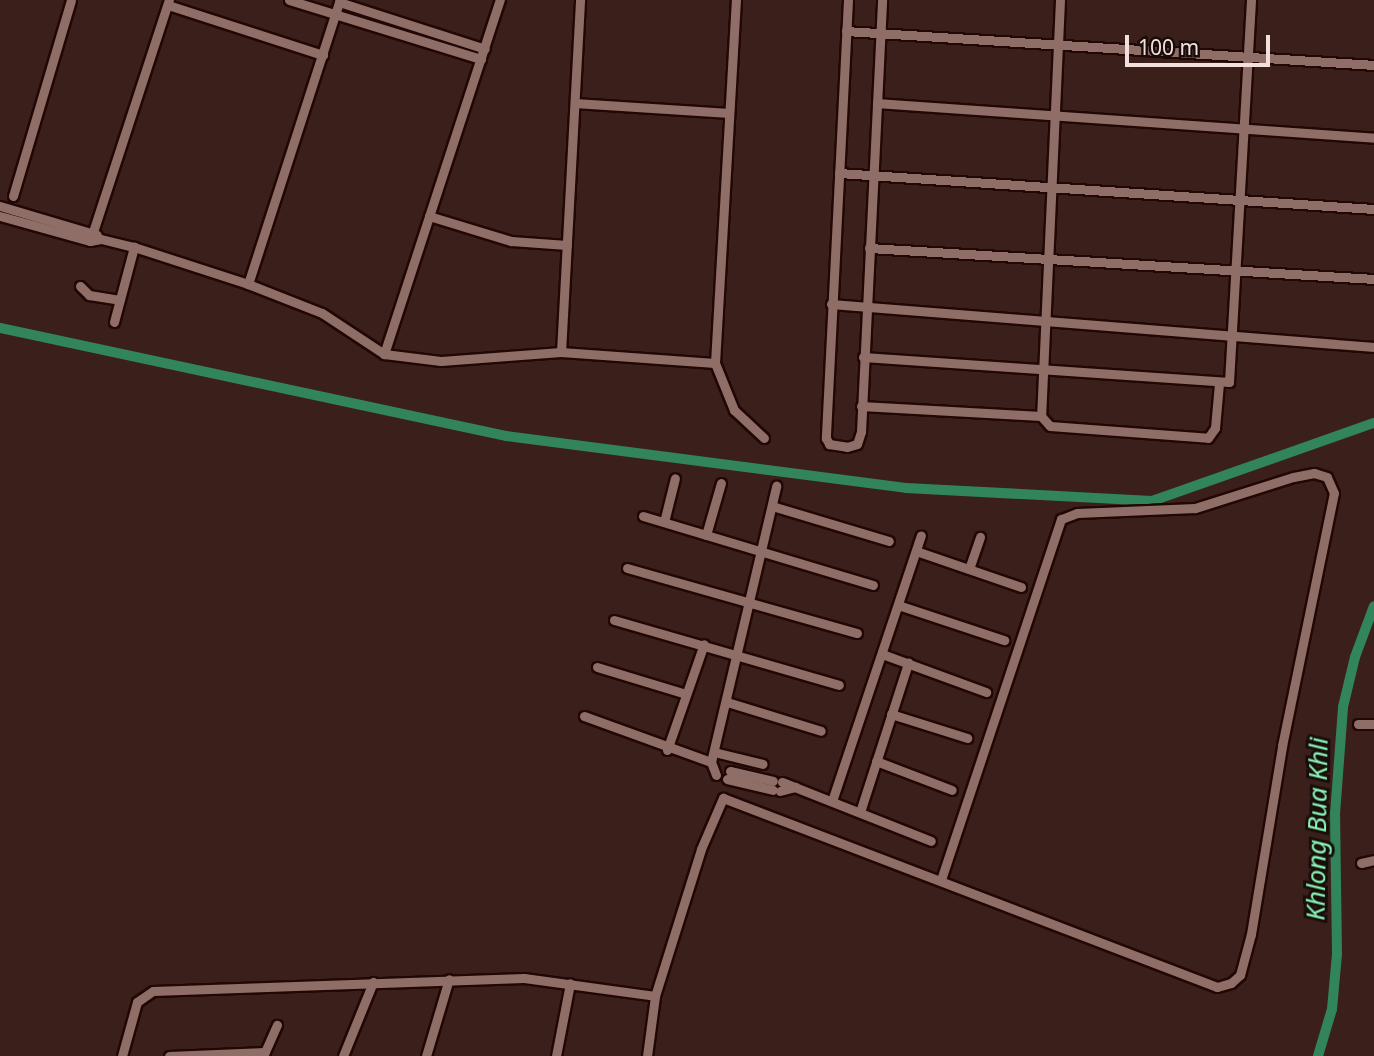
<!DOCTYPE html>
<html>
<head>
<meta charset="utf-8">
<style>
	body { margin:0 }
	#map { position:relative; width:1374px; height:1056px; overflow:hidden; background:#3b1f1a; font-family:"Noto Sans",sans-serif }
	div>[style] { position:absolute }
	.canal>* { height:10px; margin:-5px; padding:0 5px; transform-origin:5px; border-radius:5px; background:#32855a }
	.roads { filter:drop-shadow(2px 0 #210705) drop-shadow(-2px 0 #210705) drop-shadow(0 2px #210705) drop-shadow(0 -2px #210705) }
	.minor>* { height:9px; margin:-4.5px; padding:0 4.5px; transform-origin:4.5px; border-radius:4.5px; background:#906e68 }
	span { translate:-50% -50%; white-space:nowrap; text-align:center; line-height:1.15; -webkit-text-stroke:6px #190d0b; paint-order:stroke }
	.water-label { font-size:26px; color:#88f8b8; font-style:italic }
	.scale { position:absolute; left:1125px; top:35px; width:145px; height:32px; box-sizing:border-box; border:4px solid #f3dfdb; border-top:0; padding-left:9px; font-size:21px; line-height:24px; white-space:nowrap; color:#f3dfdb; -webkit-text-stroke:5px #190d0b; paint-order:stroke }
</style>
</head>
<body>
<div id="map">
	<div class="canal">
		<i style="left:0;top:328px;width:517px;rotate:12.05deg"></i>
		<i style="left:506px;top:436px;width:403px;rotate:7.4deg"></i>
		<i style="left:906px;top:488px;width:246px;rotate:3deg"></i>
		<i style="left:1152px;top:501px;width:235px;rotate:-19.4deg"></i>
		<i style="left:1318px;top:1056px;width:49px;rotate:-73.4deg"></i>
		<i style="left:1332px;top:1009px;width:55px;rotate:-84.8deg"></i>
		<i style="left:1337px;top:954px;width:140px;rotate:-90.8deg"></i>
		<i style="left:1335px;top:814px;width:107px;rotate:-85.7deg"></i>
		<i style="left:1343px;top:707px;width:51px;rotate:-76.5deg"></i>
		<i style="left:1355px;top:657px;width:54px;rotate:-69.6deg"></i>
	</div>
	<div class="roads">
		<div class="minor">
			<i style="left:289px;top:0;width:201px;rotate:17.1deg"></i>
			<i style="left:848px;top:0;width:439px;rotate:92.9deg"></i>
			<i style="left:826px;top:438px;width:7px;rotate:63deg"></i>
			<i style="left:829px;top:444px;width:18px;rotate:9deg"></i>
			<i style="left:847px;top:447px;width:10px;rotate:-17deg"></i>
			<i style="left:857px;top:444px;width:13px;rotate:-72deg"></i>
			<i style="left:861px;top:432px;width:433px;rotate:-87.2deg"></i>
			<i style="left:1060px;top:0;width:416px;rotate:92.6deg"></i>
			<i style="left:1041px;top:416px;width:13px;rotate:48deg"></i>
			<i style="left:1050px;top:426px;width:158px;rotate:4.3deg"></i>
			<i style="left:1208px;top:438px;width:12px;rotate:-55deg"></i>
			<i style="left:1215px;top:428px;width:45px;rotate:-84.9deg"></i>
			<i style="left:339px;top:2px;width:153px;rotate:17.8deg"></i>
			<i style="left:168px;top:5px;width:163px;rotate:17.9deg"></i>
			<i style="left:846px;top:31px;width:529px;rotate:3.68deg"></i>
			<i style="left:575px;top:103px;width:154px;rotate:3.7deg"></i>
			<i style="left:877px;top:103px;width:498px;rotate:4deg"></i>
			<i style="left:839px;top:173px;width:536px;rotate:3.85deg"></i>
			<i style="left:13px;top:196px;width:204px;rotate:-73.5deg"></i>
			<i style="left:0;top:206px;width:101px;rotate:16.6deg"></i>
			<i style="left:0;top:216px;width:93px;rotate:15.5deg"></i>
			<i style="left:90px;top:241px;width:11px;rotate:-10deg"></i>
			<i style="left:101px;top:239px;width:34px;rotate:14deg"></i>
			<i style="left:134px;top:247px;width:120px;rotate:18deg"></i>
			<i style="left:248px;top:284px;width:79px;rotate:21.4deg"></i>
			<i style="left:322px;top:313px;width:74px;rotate:33.5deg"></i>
			<i style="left:384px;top:354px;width:57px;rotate:7deg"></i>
			<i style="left:441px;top:361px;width:120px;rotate:-4.3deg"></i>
			<i style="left:561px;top:352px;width:154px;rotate:4.1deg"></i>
			<i style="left:715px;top:363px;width:51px;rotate:68deg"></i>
			<i style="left:734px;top:410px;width:41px;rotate:43deg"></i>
			<i style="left:429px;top:216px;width:86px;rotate:17deg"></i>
			<i style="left:511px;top:241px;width:56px;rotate:4.1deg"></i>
			<i style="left:90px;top:241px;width:254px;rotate:-71.9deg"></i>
			<i style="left:869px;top:248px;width:506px;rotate:3.51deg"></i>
			<i style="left:248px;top:284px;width:299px;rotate:-72.1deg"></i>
			<i style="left:80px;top:286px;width:13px;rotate:45deg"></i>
			<i style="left:89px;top:295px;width:31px;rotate:9deg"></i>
			<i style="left:831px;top:304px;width:545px;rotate:4.53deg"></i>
			<i style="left:114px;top:322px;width:78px;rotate:-75.1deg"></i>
			<i style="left:561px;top:352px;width:353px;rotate:-86.9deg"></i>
			<i style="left:384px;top:354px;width:373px;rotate:-71.9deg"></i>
			<i style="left:863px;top:357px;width:367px;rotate:3.9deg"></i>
			<i style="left:1229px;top:382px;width:383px;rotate:-86.7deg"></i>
			<i style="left:715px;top:363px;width:364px;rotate:-86.7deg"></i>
			<i style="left:861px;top:406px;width:180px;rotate:3.2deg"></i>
			<i style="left:772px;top:506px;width:122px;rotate:16.7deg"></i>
			<i style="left:643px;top:516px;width:240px;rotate:16.7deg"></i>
			<i style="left:664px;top:522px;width:45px;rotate:-76deg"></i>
			<i style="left:706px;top:535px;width:54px;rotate:-73.9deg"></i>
			<i style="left:916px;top:551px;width:111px;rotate:18.9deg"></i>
			<i style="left:627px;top:568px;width:239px;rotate:15.8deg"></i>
			<i style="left:969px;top:569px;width:34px;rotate:-71deg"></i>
			<i style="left:898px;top:605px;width:112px;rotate:18.3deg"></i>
			<i style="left:614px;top:620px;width:234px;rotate:16.1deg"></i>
			<i style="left:882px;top:654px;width:111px;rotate:20.1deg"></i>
			<i style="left:597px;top:667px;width:93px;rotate:16.9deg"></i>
			<i style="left:727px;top:702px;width:98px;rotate:17.1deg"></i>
			<i style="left:891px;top:714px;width:80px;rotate:17.5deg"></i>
			<i style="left:584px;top:716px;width:135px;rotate:19.9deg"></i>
			<i style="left:1358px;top:724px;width:16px"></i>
			<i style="left:667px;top:750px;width:112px;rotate:-70.8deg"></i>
			<i style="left:714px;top:752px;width:50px;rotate:13.8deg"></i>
			<i style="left:876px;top:761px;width:81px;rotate:20.9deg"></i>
			<i style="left:730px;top:771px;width:44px;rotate:13.1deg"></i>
			<i style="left:716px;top:775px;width:14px;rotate:-111deg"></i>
			<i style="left:711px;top:762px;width:284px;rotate:-76.7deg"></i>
			<i style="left:727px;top:779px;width:47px;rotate:13.4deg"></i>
			<i style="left:782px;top:782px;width:160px;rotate:21.6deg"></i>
			<i style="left:780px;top:791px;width:16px;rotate:-15deg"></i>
			<i style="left:832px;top:801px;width:280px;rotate:-71.5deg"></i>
			<i style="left:860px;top:812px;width:157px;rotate:-72.1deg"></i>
			<i style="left:1361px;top:863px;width:13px;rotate:-13deg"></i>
			<i style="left:264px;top:1054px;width:32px;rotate:-66deg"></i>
			<i style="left:122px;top:1056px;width:56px;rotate:-74.5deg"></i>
			<i style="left:137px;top:1002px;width:19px;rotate:-35deg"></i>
			<i style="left:153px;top:991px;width:371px;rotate:-2deg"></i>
			<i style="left:524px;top:978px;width:132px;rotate:7.8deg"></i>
			<i style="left:169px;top:1056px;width:96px;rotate:-2.4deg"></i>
			<i style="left:343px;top:1056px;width:80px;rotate:-67.9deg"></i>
			<i style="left:426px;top:1056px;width:80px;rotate:-73.4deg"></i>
			<i style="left:556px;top:1056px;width:74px;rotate:-79.1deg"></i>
			<i style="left:647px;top:1056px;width:61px;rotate:-82.4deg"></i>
			<i style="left:655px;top:996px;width:154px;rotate:-72.6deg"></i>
			<i style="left:701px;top:849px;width:56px;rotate:-66.7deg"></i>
			<i style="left:723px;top:798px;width:529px;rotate:20.94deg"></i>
			<i style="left:1217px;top:987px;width:15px;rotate:-16deg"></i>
			<i style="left:1231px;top:983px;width:12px;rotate:-42deg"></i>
			<i style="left:1240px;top:975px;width:42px;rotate:-75deg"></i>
			<i style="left:1251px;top:934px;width:191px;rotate:-80.6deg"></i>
			<i style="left:1282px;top:746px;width:258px;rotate:-78.4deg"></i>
			<i style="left:1334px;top:493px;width:17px;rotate:-114deg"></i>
			<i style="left:1327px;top:477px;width:14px;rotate:-163deg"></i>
			<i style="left:1314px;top:473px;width:21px;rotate:169deg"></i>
			<i style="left:1293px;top:477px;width:103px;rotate:162.4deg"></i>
			<i style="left:1195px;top:508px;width:118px;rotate:177.6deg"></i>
			<i style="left:1077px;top:513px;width:17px;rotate:159deg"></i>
			<i style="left:1061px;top:519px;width:379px;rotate:108.4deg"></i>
		</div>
	</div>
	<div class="water-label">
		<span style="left:1317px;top:829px;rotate:-89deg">Khlong Bua Khli</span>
	</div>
	<div class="scale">100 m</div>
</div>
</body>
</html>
